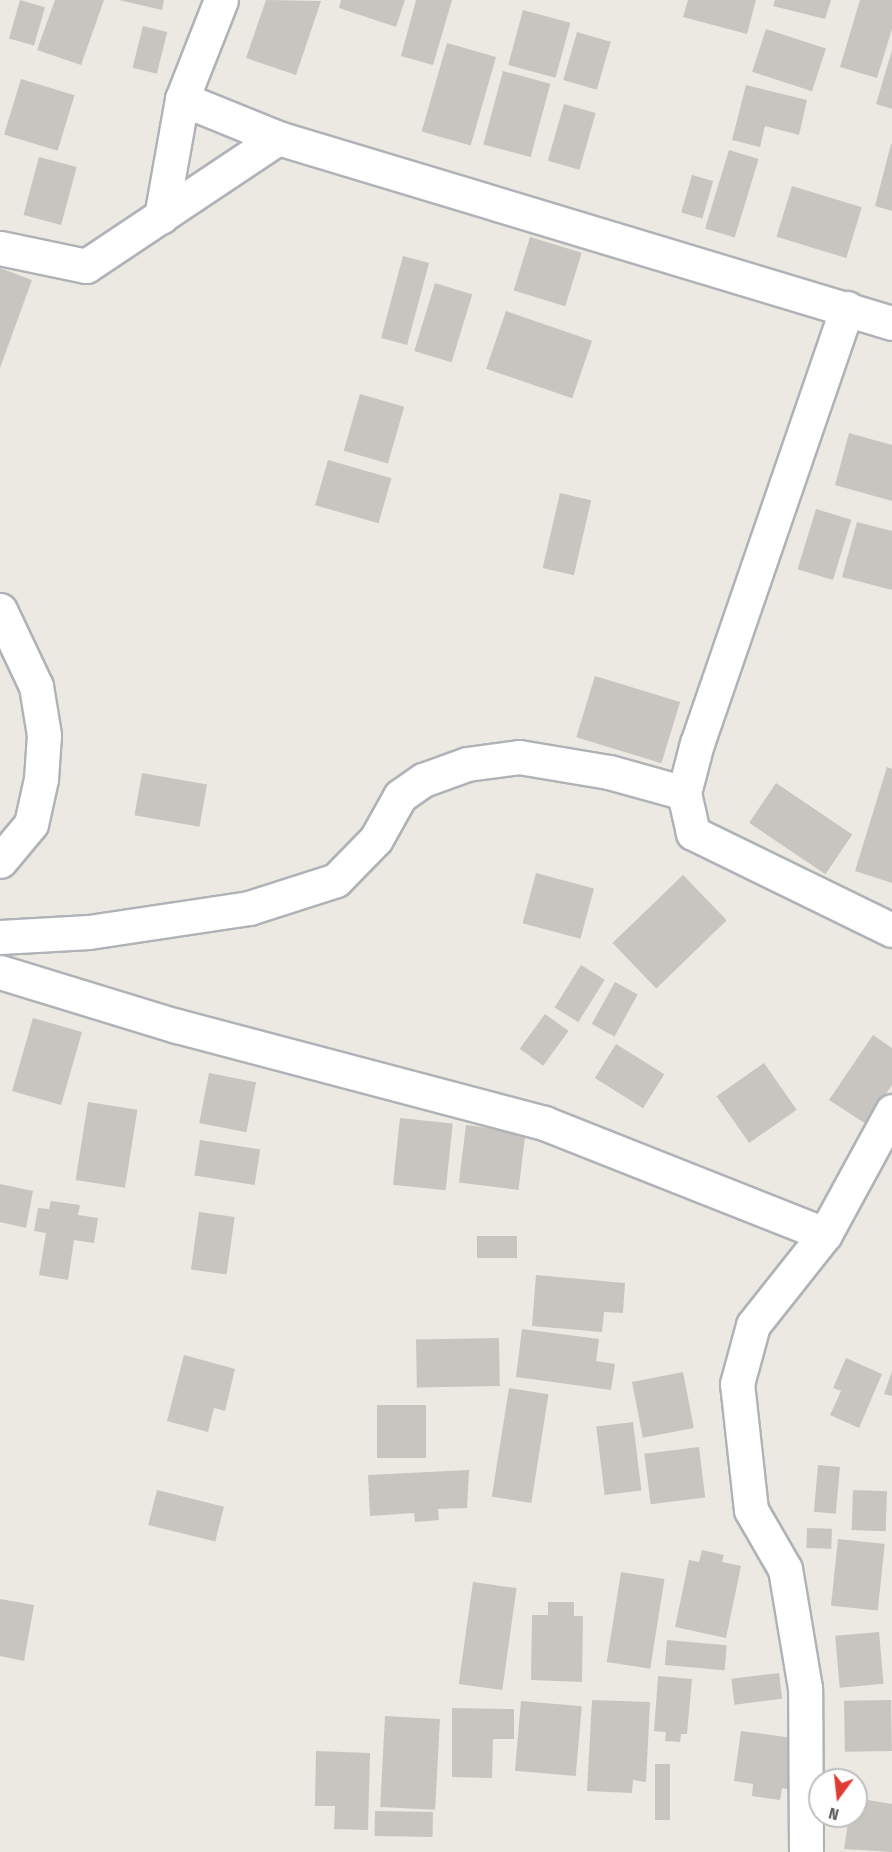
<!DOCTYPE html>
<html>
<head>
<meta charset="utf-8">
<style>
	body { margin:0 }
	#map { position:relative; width:892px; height:1852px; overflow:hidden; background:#ece9e2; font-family:"Fira Sans Condensed",sans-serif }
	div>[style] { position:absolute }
	.building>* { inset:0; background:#c8c4bf; transform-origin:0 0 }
	.roads { filter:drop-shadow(2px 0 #afb3b7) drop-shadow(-2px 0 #afb3b7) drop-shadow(0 2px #afb3b7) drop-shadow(0 -2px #afb3b7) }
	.minor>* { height:33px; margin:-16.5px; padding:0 16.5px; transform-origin:16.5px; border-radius:16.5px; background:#fff }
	span { translate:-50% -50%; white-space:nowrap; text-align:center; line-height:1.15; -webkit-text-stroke:4.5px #fff; paint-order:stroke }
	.north { position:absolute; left:808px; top:1768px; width:60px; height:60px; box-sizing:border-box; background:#fff; border:2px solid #bdbfc0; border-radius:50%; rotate:195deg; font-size:16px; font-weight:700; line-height:24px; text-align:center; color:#5a5e62 }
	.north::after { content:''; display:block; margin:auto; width:21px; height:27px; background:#df3c34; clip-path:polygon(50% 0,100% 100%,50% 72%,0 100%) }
</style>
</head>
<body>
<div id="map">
	<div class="building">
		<i style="left:20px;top:0;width:26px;height:40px;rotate:16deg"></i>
		<i style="clip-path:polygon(55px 0,104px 0,81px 65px,37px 50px)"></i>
		<i style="clip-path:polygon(119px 0,164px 0,162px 10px)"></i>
		<i style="clip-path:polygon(266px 0,321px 1px,296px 75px,246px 58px)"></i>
		<i style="clip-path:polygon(341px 0,405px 0,396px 27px,339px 8px)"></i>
		<i style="clip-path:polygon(416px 0,452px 0,433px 65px,401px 56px)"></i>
		<i style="clip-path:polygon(688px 0,756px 0,747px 34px,683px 17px)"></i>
		<i style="clip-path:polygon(775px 0,831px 0,825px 19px,773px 6px)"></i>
		<i style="clip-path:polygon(860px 0,892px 0,892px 29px,877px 78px,840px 67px)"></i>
		<i style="left:523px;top:10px;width:49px;height:57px;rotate:15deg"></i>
		<i style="left:143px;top:26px;width:25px;height:43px;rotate:14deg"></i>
		<i style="left:766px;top:29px;width:63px;height:45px;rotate:18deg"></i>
		<i style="left:577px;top:32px;width:35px;height:50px;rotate:16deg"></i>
		<i style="left:447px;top:43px;width:51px;height:92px;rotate:16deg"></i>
		<i style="clip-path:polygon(892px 50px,892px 109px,876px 104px)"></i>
		<i style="left:503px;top:71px;width:49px;height:76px;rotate:15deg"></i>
		<i style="left:21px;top:79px;width:56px;height:58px;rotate:17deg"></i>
		<i style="clip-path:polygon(746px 85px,807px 100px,799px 135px,765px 126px,760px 147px,732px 140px)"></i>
		<i style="left:564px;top:104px;width:33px;height:59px;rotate:16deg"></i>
		<i style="clip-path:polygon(891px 144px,892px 144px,892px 211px,875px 206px)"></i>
		<i style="left:729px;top:150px;width:31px;height:82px;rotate:17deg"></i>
		<i style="left:39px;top:157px;width:39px;height:60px;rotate:15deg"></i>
		<i style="left:692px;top:175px;width:22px;height:39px;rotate:16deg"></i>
		<i style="left:792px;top:186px;width:73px;height:53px;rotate:17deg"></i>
		<i style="left:530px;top:237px;width:54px;height:56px;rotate:17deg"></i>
		<i style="left:403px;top:256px;width:27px;height:85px;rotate:15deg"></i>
		<i style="clip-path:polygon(0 268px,32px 280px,0 368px)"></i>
		<i style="left:435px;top:283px;width:39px;height:71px;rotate:17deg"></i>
		<i style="left:506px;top:311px;width:91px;height:61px;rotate:19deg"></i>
		<i style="left:360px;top:394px;width:46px;height:59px;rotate:16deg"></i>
		<i style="clip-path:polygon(849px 433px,892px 445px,892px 501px,835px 485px)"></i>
		<i style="left:328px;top:460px;width:66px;height:47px;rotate:16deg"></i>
		<i style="left:560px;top:493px;width:32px;height:77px;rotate:13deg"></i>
		<i style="left:816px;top:509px;width:37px;height:63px;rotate:17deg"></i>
		<i style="clip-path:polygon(857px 522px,892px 531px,892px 590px,842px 577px)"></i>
		<i style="left:595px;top:676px;width:89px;height:64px;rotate:17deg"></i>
		<i style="clip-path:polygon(887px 767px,892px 769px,892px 883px,855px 871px)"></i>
		<i style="left:142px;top:773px;width:66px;height:43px;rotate:10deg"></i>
		<i style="left:776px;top:783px;width:92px;height:48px;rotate:34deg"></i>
		<i style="left:536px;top:873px;width:60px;height:52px;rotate:15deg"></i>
		<i style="left:683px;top:875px;width:63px;height:98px;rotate:46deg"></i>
		<i style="left:581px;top:965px;width:28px;height:50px;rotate:32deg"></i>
		<i style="left:615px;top:982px;width:26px;height:48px;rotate:29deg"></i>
		<i style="left:545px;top:1014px;width:29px;height:43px;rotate:36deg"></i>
		<i style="left:33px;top:1018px;width:51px;height:76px;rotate:16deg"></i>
		<i style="clip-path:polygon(873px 1035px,892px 1048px,892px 1085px,866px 1124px,829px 1100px)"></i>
		<i style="left:616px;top:1044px;width:57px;height:40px;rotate:32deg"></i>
		<i style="left:764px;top:1063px;width:57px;height:58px;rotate:55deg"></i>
		<i style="left:209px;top:1073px;width:48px;height:51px;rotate:11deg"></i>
		<i style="left:88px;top:1102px;width:50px;height:79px;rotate:9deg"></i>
		<i style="left:400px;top:1118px;width:53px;height:67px;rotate:6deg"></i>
		<i style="left:466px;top:1125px;width:60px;height:58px;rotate:7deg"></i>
		<i style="left:200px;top:1140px;width:61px;height:36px;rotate:9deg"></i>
		<i style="clip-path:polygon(0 1184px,33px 1191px,26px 1228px,0 1222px)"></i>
		<i style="clip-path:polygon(51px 1201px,80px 1205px,78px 1215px,98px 1218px,94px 1243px,74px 1240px,68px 1280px,39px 1275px,46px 1233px,34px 1231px,38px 1208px,49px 1209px)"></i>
		<i style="left:199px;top:1212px;width:36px;height:58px;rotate:8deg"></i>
		<i style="left:477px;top:1236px;width:40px;height:22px"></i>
		<i style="clip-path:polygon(536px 1275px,625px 1283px,623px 1313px,604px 1312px,602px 1332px,532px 1326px)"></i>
		<i style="clip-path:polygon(522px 1329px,599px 1339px,596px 1361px,615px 1364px,611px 1390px,516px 1377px)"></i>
		<i style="left:499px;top:1338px;width:48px;height:83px;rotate:89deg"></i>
		<i style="clip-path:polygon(184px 1355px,235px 1369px,225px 1411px,214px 1408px,208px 1432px,167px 1421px)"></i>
		<i style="clip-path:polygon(846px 1358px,882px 1374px,859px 1428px,830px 1415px,841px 1391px,833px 1388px)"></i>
		<i style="clip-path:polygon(892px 1371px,892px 1396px,884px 1394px)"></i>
		<i style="left:683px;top:1372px;width:57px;height:52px;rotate:79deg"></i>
		<i style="left:509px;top:1388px;width:40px;height:110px;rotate:9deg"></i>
		<i style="left:377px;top:1405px;width:49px;height:53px"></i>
		<i style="left:633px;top:1422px;width:69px;height:37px;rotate:83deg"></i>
		<i style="left:699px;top:1447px;width:51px;height:55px;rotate:83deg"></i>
		<i style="left:818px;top:1465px;width:22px;height:47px;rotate:5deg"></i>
		<i style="clip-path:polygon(469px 1470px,467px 1508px,438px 1509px,439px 1520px,415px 1522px,414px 1513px,370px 1516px,368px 1475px)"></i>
		<i style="left:157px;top:1490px;width:69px;height:36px;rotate:14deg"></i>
		<i style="left:853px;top:1490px;width:34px;height:40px;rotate:2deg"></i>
		<i style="left:807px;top:1528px;width:25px;height:20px;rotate:2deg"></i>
		<i style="left:838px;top:1539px;width:47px;height:67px;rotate:6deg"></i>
		<i style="clip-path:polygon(702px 1550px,724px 1555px,722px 1562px,741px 1566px,726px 1638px,675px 1627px,689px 1560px,699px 1562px)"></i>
		<i style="left:621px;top:1572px;width:44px;height:91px;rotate:9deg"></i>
		<i style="left:473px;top:1582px;width:44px;height:103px;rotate:8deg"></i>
		<i style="clip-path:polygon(0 1599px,34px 1605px,24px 1661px,0 1656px)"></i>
		<i style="clip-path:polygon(548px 1602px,574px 1602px,574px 1616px,583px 1616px,582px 1682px,531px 1680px,532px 1615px,548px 1615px)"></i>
		<i style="left:879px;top:1632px;width:52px;height:44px;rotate:85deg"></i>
		<i style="left:667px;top:1640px;width:60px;height:25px;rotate:5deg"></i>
		<i style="left:779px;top:1673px;width:26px;height:48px;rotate:83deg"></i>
		<i style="clip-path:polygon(658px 1676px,692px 1679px,687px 1734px,681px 1734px,680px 1742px,665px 1741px,666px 1732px,654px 1731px)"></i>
		<i style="clip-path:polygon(592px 1700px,650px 1702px,646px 1782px,633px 1780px,632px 1793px,587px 1791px)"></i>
		<i style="left:891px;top:1700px;width:51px;height:47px;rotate:89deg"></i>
		<i style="left:521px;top:1701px;width:61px;height:70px;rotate:5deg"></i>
		<i style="clip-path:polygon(452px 1708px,514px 1709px,514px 1739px,493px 1739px,492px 1778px,452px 1777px)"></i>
		<i style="left:385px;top:1716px;width:55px;height:91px;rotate:3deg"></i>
		<i style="clip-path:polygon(741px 1731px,800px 1739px,792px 1790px,782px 1788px,780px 1800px,752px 1796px,753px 1784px,734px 1781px)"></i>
		<i style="clip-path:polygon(316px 1751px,370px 1753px,368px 1830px,334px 1829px,335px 1806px,315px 1806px)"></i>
		<i style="left:655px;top:1764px;width:15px;height:56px"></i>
		<i style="clip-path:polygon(856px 1798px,892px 1804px,892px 1852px,844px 1849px,849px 1816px,856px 1816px)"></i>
		<i style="left:375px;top:1811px;width:58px;height:25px;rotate:1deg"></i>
	</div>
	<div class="roads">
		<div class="minor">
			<i style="left:182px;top:99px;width:104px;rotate:22.1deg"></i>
			<i style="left:161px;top:217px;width:120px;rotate:-79.9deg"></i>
			<i style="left:182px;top:99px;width:106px;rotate:-68.5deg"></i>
			<i style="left:0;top:248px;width:88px;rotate:11.8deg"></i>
			<i style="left:86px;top:266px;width:231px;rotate:-33.7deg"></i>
			<i style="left:278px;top:138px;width:641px;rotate:16.77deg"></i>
			<i style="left:847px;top:308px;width:460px;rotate:109deg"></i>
			<i style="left:697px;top:743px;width:52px;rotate:104.6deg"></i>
			<i style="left:684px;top:793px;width:41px;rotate:77.3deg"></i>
			<i style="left:693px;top:833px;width:221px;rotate:26deg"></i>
			<i style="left:0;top:610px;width:84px;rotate:64.7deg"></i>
			<i style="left:36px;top:686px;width:50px;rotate:80.7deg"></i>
			<i style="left:44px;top:735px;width:44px;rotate:93.9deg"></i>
			<i style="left:41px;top:779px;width:46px;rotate:102.5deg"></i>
			<i style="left:31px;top:824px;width:48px;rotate:130deg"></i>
			<i style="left:0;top:937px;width:89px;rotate:-3.2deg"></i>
			<i style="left:89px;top:932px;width:162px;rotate:-8.5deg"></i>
			<i style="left:249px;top:908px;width:91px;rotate:-17.8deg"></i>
			<i style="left:336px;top:880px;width:57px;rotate:-45.7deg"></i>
			<i style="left:376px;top:839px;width:49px;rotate:-60.8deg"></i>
			<i style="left:400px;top:796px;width:28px;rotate:-35deg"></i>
			<i style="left:423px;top:780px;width:47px;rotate:-20deg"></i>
			<i style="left:467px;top:764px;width:52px;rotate:-7.7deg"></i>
			<i style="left:519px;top:757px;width:91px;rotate:9.5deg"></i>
			<i style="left:609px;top:772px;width:78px;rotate:15.6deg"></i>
			<i style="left:0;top:972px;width:185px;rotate:17deg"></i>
			<i style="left:177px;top:1026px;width:380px;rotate:14.8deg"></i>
			<i style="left:544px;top:1123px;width:302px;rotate:21.6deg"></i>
			<i style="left:806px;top:1852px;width:164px;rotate:-90.3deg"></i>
			<i style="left:805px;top:1688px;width:121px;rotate:-99.5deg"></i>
			<i style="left:785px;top:1569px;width:68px;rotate:-120deg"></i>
			<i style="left:751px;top:1510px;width:127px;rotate:-96.3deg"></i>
			<i style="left:737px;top:1384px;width:61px;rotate:-74.8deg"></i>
			<i style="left:753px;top:1325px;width:116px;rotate:-51.6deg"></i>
			<i style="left:825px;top:1234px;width:140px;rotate:-61.4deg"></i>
		</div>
	</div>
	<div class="north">N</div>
</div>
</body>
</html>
